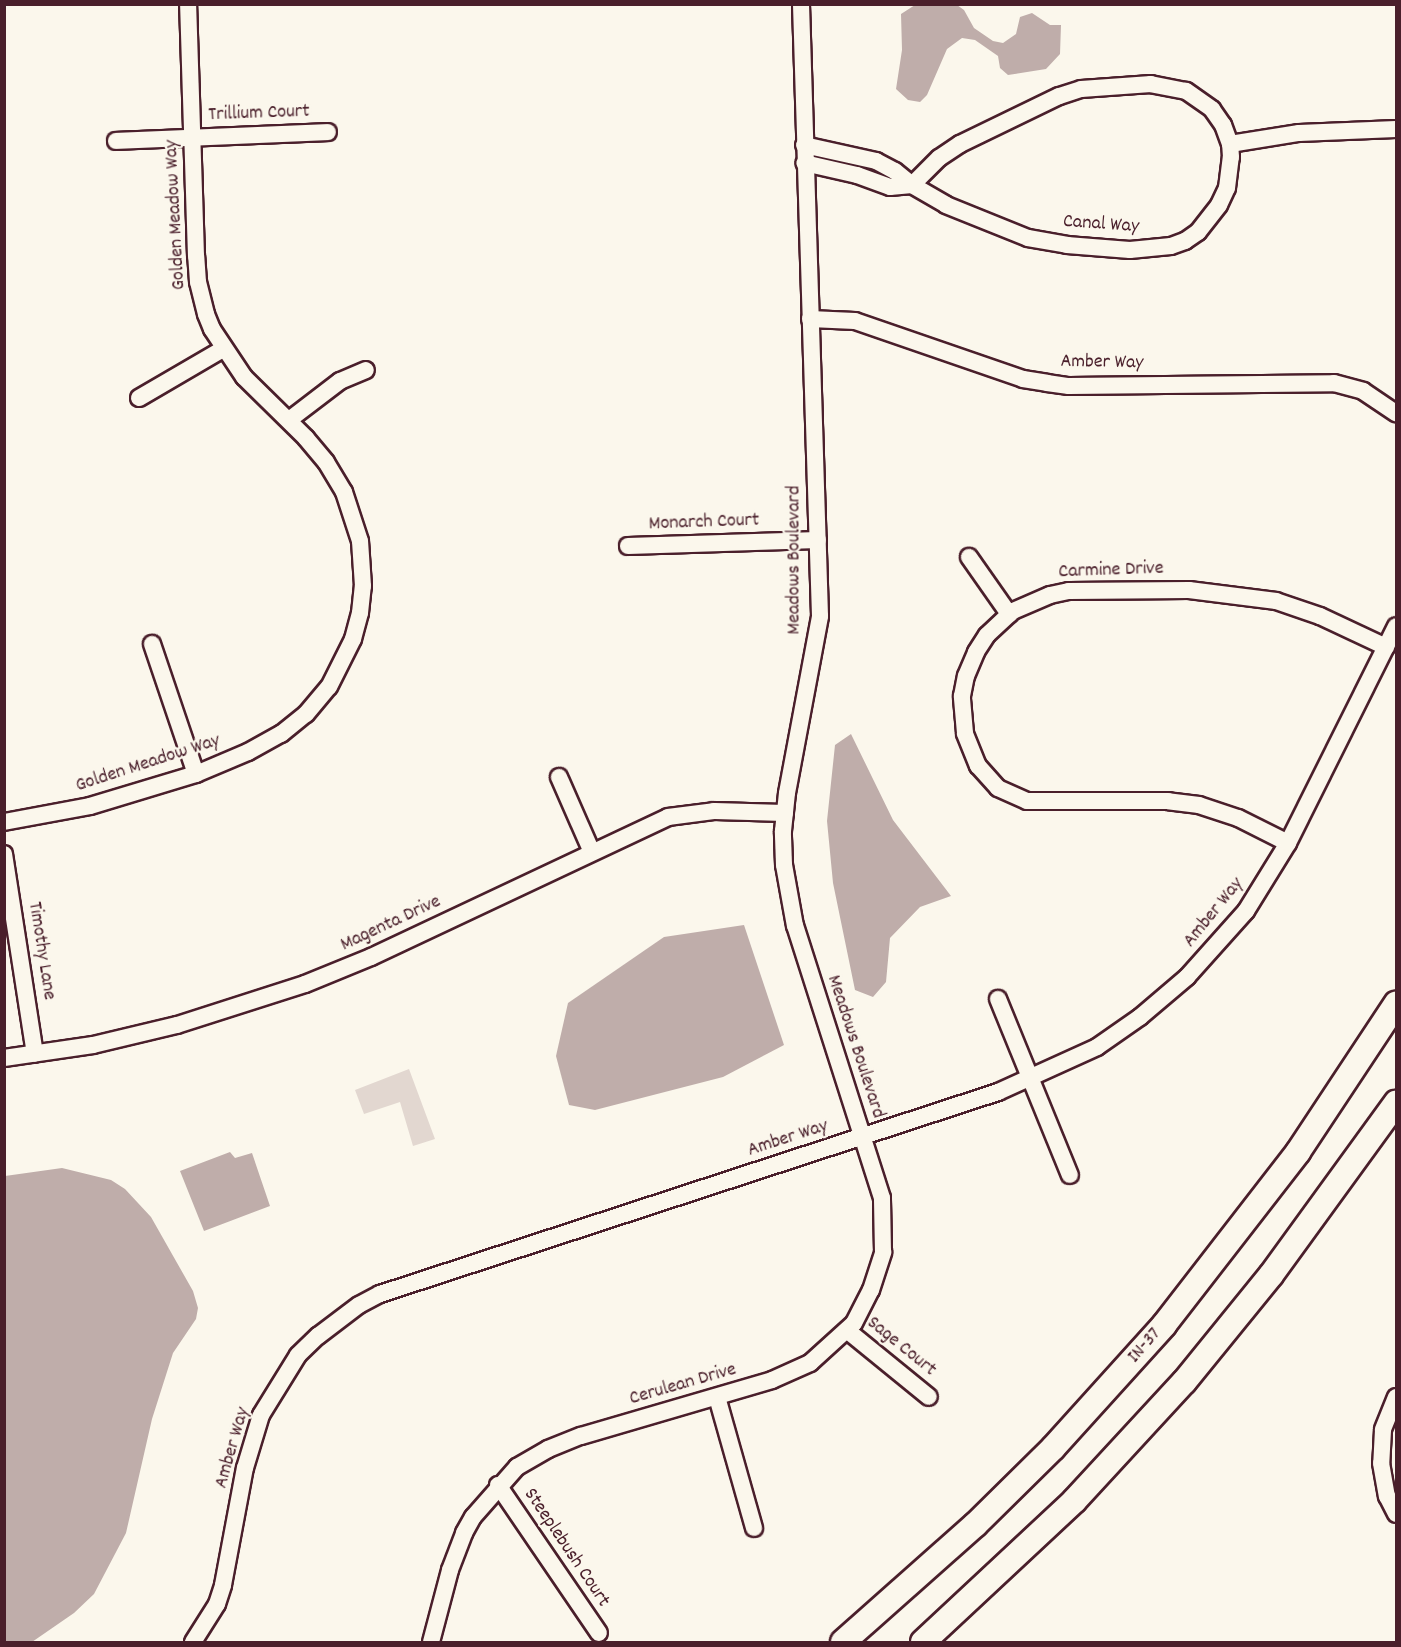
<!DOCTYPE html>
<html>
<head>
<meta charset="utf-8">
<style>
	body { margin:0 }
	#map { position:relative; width:1401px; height:1647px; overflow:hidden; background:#fbf7ec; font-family:Dekko,sans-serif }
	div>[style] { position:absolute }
	.green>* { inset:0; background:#e2d7d0 }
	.water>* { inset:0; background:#bfadaa }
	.roads { filter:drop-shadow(2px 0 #4a1f2b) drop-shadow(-2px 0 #4a1f2b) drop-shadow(0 2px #4a1f2b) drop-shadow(0 -2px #4a1f2b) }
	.minor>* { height:16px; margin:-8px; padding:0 8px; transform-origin:8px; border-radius:8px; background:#fbf7ec }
	.highway>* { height:24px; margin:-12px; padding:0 12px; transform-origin:12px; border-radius:12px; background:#fbf7ec }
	span { translate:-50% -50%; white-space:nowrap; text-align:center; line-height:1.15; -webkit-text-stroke:4.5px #fbf7ec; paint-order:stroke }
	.street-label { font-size:20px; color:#4a1f2b }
	.frame { position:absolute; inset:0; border:6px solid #4a1f2b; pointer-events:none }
</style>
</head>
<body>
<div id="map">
	<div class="green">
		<i style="clip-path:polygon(409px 1069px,435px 1139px,413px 1146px,400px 1102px,364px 1114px,355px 1090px)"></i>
	</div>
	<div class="water">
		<i style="clip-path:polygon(915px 5px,957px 5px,964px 10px,974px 28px,993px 41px,1003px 43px,1016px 34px,1020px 17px,1032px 13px,1050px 25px,1061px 25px,1060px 54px,1046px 69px,1008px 75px,1000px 68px,998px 56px,975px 40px,962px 38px,947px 49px,927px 95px,920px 102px,908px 100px,896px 89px,902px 50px,901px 14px)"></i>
		<i style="clip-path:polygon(851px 734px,893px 820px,951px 896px,920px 907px,890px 938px,886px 982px,873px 997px,855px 990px,833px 883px,827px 821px,835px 745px)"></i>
		<i style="clip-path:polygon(744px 925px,784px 1045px,723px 1077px,595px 1110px,569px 1105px,556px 1056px,568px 1003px,664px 937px)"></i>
		<i style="clip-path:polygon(230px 1152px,235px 1158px,252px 1153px,270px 1206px,204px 1231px,180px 1171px)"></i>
		<i style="clip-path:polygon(62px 1168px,111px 1180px,125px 1189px,151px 1217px,193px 1291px,198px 1308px,196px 1319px,173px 1353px,152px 1419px,126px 1533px,94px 1594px,74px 1613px,32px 1642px,5px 1642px,5px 1176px)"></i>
	</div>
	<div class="roads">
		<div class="minor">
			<i style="left:116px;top:141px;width:212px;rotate:-2.4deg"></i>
			<i style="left:1230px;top:144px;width:70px;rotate:-9.1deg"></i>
			<i style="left:1299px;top:133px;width:97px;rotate:-2.4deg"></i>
			<i style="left:804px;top:145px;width:74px;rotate:12.5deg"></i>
			<i style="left:876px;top:161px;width:21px;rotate:28deg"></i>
			<i style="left:895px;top:171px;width:22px;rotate:39deg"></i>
			<i style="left:912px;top:185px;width:39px;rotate:30deg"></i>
			<i style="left:946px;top:205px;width:88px;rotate:21.9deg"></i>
			<i style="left:1028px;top:238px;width:40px;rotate:10deg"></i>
			<i style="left:1067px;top:245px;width:63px;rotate:4.5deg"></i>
			<i style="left:1130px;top:250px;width:41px;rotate:-5.6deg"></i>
			<i style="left:1171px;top:246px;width:15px;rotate:-20deg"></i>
			<i style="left:1185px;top:241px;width:16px;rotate:-35deg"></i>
			<i style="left:1198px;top:232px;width:34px;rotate:-52deg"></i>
			<i style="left:1219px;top:205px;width:19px;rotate:-65deg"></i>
			<i style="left:1227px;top:188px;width:31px;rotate:-83deg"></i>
			<i style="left:1231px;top:157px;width:13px;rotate:-94deg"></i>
			<i style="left:1230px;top:144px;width:20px;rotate:-110deg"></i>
			<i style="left:1223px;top:125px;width:19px;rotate:-125deg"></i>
			<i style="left:1212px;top:109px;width:32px;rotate:-145deg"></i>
			<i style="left:1186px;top:91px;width:36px;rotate:-169deg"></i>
			<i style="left:1151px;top:84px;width:70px;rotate:175.9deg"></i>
			<i style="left:1081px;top:89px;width:23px;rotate:162deg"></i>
			<i style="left:1059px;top:96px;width:110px;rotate:154.1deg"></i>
			<i style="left:960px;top:144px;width:25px;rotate:146deg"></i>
			<i style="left:939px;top:158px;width:38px;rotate:135deg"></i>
			<i style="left:912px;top:185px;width:22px;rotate:175deg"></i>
			<i style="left:890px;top:187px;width:35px;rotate:-160deg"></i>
			<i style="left:857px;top:175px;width:54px;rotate:-167.2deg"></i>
			<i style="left:810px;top:319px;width:45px;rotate:2.5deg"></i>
			<i style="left:855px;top:321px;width:178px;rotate:19deg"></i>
			<i style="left:1023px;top:379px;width:24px;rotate:9deg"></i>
			<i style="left:1047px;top:383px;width:22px;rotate:8deg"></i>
			<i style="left:1069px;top:386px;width:265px;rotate:-0.6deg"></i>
			<i style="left:1334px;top:383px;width:30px;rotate:15deg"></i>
			<i style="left:1363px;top:391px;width:40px;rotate:34deg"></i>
			<i style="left:139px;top:398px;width:97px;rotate:-30.3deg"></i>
			<i style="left:289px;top:420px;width:64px;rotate:-37.4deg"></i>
			<i style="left:340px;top:381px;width:28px;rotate:-23deg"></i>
			<i style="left:628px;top:546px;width:190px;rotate:-1.8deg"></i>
			<i style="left:969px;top:557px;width:70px;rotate:54.9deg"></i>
			<i style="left:152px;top:644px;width:137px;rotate:71.3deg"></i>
			<i style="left:559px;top:777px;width:82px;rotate:66.3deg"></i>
			<i style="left:4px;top:822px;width:87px;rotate:-10.5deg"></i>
			<i style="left:90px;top:806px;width:111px;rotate:-16.8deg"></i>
			<i style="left:196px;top:774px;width:56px;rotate:-22.9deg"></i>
			<i style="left:248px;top:752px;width:38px;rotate:-29deg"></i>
			<i style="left:281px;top:734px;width:32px;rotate:-39deg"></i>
			<i style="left:306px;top:714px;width:35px;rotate:-50deg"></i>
			<i style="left:329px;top:687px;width:54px;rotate:-63.4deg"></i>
			<i style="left:353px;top:639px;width:27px;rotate:-75deg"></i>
			<i style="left:360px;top:613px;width:27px;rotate:-84deg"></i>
			<i style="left:363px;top:586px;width:45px;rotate:-93.8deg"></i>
			<i style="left:360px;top:541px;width:52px;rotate:-108.1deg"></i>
			<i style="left:344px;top:492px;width:35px;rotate:-121deg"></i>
			<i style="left:326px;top:462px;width:31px;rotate:-130deg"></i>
			<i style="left:306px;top:438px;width:87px;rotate:-135.5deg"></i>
			<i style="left:244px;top:377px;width:58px;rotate:-123.7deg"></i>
			<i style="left:212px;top:329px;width:16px;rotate:-112deg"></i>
			<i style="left:206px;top:314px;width:33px;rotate:-104deg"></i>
			<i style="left:198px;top:282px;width:26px;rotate:-94deg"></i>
			<i style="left:196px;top:256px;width:252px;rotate:-91.8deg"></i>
			<i style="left:1288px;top:843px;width:56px;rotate:-153.4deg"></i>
			<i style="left:1238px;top:818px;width:41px;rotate:-161.6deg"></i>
			<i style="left:1199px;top:805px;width:31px;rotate:-173deg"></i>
			<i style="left:1168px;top:801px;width:141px;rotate:180deg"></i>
			<i style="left:1027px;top:801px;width:32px;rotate:-156deg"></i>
			<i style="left:998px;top:788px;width:30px;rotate:-132deg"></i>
			<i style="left:978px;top:766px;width:35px;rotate:-112deg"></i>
			<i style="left:965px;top:733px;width:37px;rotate:-95deg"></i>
			<i style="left:962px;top:696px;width:20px;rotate:-79deg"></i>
			<i style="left:966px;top:676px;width:26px;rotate:-67deg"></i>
			<i style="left:976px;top:652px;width:20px;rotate:-57deg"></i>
			<i style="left:987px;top:635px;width:35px;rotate:-43deg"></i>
			<i style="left:1013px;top:611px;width:40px;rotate:-23.4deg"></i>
			<i style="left:1050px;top:595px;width:19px;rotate:-12deg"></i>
			<i style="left:1069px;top:591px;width:120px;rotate:-0.5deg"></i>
			<i style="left:1189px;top:590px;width:88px;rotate:7.2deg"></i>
			<i style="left:1276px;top:601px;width:46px;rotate:18.8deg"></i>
			<i style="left:1320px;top:616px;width:73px;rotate:25.2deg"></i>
			<i style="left:4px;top:854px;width:202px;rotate:81.2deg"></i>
			<i style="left:998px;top:999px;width:190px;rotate:67.8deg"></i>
			<i style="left:4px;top:1058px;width:90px;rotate:-8.3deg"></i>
			<i style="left:93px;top:1045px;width:86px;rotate:-13.4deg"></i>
			<i style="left:177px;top:1025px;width:134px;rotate:-17.8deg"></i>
			<i style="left:305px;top:984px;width:71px;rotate:-22.2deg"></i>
			<i style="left:371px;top:957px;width:328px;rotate:-25.2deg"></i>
			<i style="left:668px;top:817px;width:46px;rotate:-7.4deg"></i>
			<i style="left:714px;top:811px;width:71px;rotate:1.6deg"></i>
			<i style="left:848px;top:1331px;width:104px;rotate:39.2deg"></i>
			<i style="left:717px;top:1397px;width:136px;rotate:74.2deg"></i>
			<i style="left:1396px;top:1397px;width:35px;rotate:112deg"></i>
			<i style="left:1383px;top:1430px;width:33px;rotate:93deg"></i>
			<i style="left:1381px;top:1463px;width:34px;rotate:80deg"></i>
			<i style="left:1387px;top:1496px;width:20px;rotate:63deg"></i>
			<i style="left:498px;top:1485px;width:179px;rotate:55.7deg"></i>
			<i style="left:193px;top:1642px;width:45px;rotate:-57.7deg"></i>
			<i style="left:217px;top:1604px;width:20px;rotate:-72deg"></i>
			<i style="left:223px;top:1585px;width:119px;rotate:-79.4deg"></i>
			<i style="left:245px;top:1468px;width:55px;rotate:-73.2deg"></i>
			<i style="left:261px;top:1415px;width:70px;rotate:-58.3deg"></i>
			<i style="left:298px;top:1355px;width:28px;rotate:-44deg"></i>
			<i style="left:318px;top:1336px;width:51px;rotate:-37.1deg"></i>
			<i style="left:359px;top:1305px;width:24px;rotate:-28deg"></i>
			<i style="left:380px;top:1294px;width:650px;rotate:-18.1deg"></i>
			<i style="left:998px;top:1092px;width:109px;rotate:-24.4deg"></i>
			<i style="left:1097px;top:1047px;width:52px;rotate:-34.9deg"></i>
			<i style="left:1140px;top:1017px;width:62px;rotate:-40.4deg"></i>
			<i style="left:1187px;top:977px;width:89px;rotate:-48.2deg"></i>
			<i style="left:1246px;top:911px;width:80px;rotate:-58.3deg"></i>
			<i style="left:1288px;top:843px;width:242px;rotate:-63.5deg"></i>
			<i style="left:431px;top:1642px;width:74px;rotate:-75.2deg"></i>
			<i style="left:450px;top:1570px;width:40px;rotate:-69deg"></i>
			<i style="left:464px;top:1533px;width:18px;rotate:-61deg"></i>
			<i style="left:473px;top:1517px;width:67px;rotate:-48.7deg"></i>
			<i style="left:517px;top:1467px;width:36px;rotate:-30deg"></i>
			<i style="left:548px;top:1449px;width:35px;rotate:-22deg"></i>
			<i style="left:581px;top:1436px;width:199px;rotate:-16.3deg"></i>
			<i style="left:772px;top:1380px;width:42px;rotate:-24.1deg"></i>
			<i style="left:810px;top:1363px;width:59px;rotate:-42.3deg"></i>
			<i style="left:854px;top:1323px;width:37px;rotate:-63deg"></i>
			<i style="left:871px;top:1290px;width:40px;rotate:-72deg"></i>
			<i style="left:883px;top:1252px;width:54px;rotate:-91.1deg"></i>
			<i style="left:882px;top:1198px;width:286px;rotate:-107.7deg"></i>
			<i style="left:795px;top:926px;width:62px;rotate:-100.2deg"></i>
			<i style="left:784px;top:865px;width:34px;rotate:-92deg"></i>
			<i style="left:783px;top:831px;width:38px;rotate:-84deg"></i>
			<i style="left:787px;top:793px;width:180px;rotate:-79.4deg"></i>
			<i style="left:820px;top:616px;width:612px;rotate:-91.78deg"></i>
		</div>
		<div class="highway">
			<i style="left:843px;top:1642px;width:176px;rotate:-41.6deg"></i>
			<i style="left:975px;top:1525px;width:110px;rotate:-44.6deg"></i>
			<i style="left:1053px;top:1448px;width:166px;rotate:-47.9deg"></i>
			<i style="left:1164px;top:1325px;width:219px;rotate:-52.2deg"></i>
			<i style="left:1298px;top:1152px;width:178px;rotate:-56.5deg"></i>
			<i style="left:923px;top:1642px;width:207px;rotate:-43deg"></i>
			<i style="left:1074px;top:1501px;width:162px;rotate:-47.3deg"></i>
			<i style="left:1184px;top:1382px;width:138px;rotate:-50.9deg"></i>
			<i style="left:1271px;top:1275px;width:213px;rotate:-54deg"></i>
		</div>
	</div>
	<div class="street-label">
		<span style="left:259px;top:114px;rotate:-2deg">Trillium Court</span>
		<span style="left:176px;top:215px;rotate:-93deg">Golden Meadow Way</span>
		<span style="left:1101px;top:225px;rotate:4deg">Canal Way</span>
		<span style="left:1102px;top:363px;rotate:1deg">Amber Way</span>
		<span style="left:704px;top:523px;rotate:-2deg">Monarch Court</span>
		<span style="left:795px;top:560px;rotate:-90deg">Meadows Boulevard</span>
		<span style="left:1111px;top:571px;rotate:-2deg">Carmine Drive</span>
		<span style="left:148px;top:764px;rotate:-18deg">Golden Meadow Way</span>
		<span style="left:1214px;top:913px;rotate:-51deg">Amber Way</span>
		<span style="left:391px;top:924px;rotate:-25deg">Magenta Drive</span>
		<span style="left:41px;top:951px;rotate:81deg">Timothy Lane</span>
		<span style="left:855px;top:1047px;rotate:72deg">Meadows Boulevard</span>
		<span style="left:788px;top:1139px;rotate:-18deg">Amber Way</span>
		<span style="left:1145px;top:1346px;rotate:-49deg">IN-37</span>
		<span style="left:901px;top:1347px;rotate:39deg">Sage Court</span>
		<span style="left:683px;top:1385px;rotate:-16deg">Cerulean Drive</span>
		<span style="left:233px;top:1448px;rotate:-74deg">Amber Way</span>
		<span style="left:566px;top:1548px;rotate:56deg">Steeplebush Court</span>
	</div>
	<div class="frame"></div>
</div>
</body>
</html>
